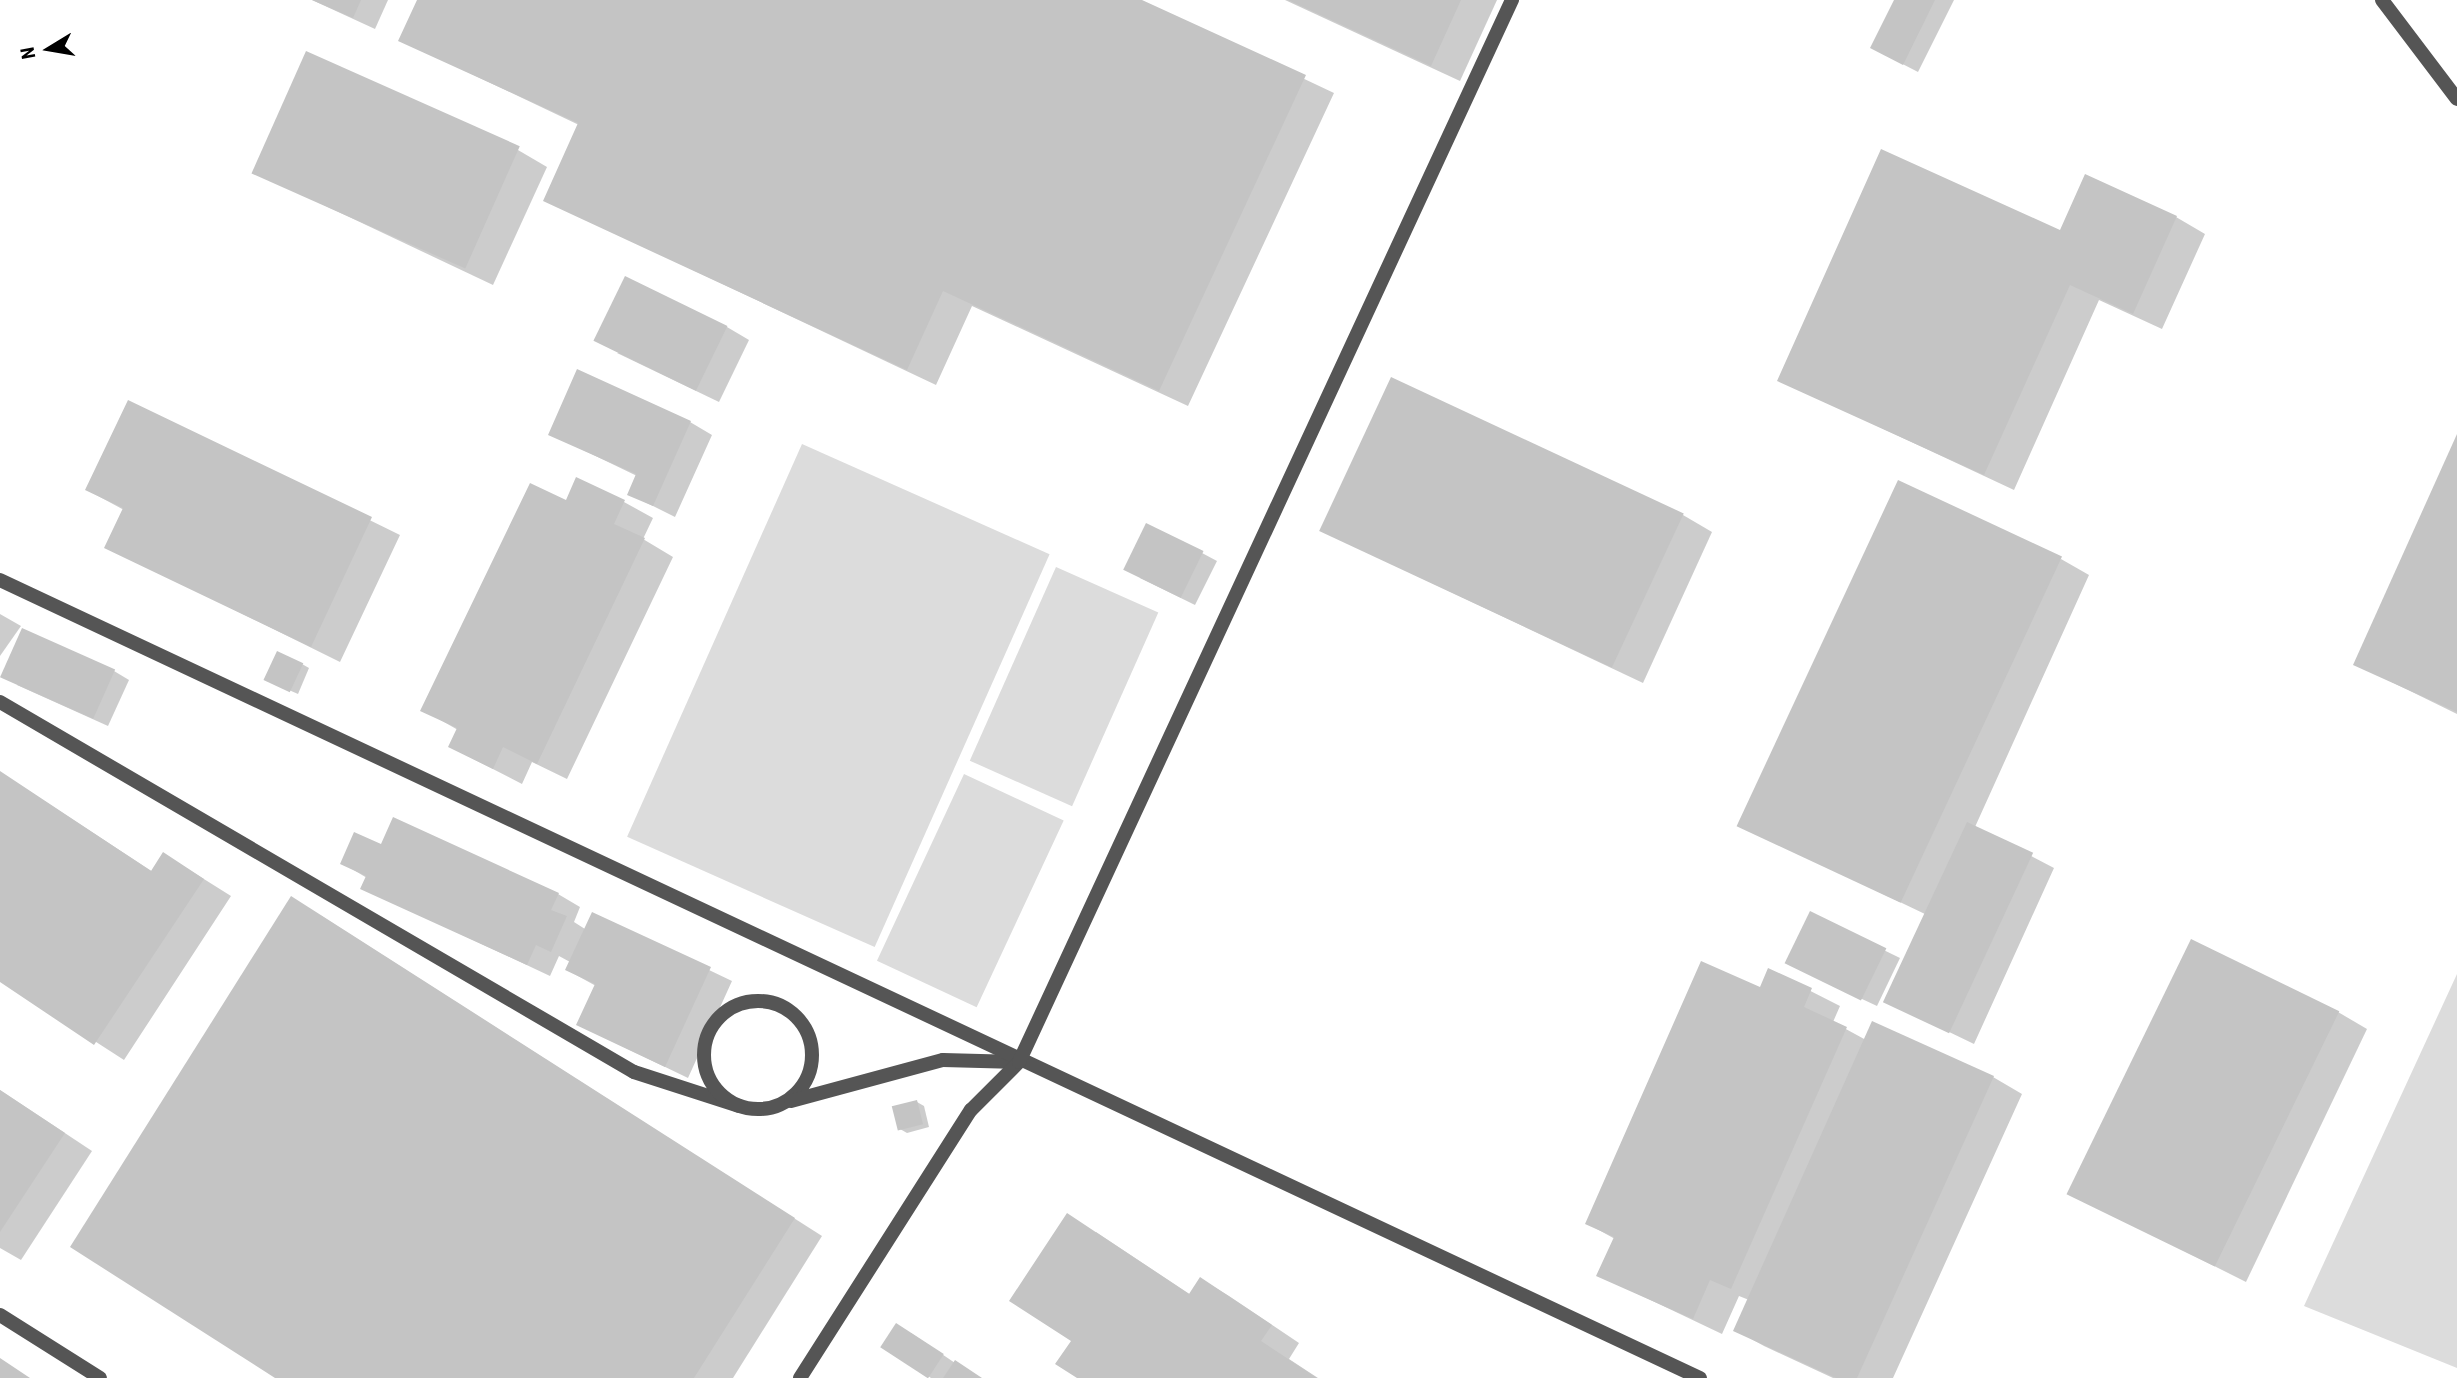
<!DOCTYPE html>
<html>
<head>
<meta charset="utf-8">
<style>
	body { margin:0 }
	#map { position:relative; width:2457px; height:1378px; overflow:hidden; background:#fff; font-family:"Roboto Condensed",sans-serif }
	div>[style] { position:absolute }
	.green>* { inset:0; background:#dcdcdc; transform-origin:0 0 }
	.shadow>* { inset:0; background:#0003 }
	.building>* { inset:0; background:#c4c4c4; transform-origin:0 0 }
	.service>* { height:14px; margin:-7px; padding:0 7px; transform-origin:7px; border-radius:7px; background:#555 }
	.service>.ring { margin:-7px; padding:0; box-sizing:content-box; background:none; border:14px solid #555; border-radius:50% }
	.minor>* { height:14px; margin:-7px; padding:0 7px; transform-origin:7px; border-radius:7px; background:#555 }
	.tertiary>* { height:14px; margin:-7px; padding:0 7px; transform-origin:7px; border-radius:7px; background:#555 }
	span { translate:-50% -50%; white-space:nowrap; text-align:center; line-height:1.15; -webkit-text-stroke:5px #fff; paint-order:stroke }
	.north { position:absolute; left:14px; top:14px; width:70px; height:70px; -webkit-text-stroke:5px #fff; paint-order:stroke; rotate:259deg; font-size:19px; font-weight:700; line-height:28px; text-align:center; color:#000 }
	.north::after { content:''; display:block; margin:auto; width:24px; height:32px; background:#000; clip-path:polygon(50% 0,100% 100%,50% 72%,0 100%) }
</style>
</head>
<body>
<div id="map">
	<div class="green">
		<i style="left:802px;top:444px;width:271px;height:430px;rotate:24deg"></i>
		<i style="left:1056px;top:567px;width:112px;height:212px;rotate:24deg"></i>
		<i style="left:964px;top:774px;width:110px;height:206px;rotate:25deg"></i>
		<i style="clip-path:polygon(2457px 974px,2457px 1368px,2304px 1306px)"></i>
	</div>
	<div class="shadow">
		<i style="clip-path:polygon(312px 0,388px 0,375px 29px)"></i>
		<i style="clip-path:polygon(419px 0,1138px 0,1334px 93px,1188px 406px,972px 306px,936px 385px,545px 200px,579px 125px,400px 40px)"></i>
		<i style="clip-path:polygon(1285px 0,1497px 0,1460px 81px)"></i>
		<i style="clip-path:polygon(1896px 0,1954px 0,1918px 72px,1887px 56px)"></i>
		<i style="clip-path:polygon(518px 150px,547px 167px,493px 285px,254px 172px)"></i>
		<i style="clip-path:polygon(2176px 217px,2205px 234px,2162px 329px,2099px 300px,2014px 490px,1779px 380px,2061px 232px)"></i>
		<i style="clip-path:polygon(727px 327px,749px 340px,719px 402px,617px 353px)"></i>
		<i style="clip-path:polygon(129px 402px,400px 535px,340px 662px,107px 547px,124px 510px,87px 490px)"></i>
		<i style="clip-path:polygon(690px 422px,712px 435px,675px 517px,629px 494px,637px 476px,550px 434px)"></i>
		<i style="clip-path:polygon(2457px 439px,2457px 714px,2355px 664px)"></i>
		<i style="clip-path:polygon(566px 502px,624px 502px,653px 518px,643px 539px,673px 557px,567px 779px,532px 762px,522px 784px,450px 747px,458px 730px,423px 710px)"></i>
		<i style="clip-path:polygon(1683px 515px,1712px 532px,1643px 683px,1322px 531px)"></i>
		<i style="clip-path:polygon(1202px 553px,1217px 561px,1195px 605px,1140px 578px)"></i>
		<i style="clip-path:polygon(2061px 559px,2089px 575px,1975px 827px,2054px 868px,1974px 1044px,1887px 1002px,1927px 915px,1739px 825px)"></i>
		<i style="clip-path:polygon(0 614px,21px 626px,0 656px)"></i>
		<i style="clip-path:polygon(302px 664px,309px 668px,298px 694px,273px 683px)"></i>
		<i style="clip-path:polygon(114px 671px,129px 680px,108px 726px,17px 685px)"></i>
		<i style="clip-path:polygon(0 772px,153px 872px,164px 854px,231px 896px,124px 1060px,0 980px)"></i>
		<i style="clip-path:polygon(381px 846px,558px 894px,580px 907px,574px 922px,585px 929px,592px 914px,732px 981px,688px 1078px,578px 1025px,596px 986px,567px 970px,570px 962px,559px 956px,550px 976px,362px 888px,367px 878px,342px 863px)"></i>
		<i style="clip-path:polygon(1810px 914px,1900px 958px,1877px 1006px,1802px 971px)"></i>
		<i style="clip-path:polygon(320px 915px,822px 1236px,733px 1378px,278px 1378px)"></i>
		<i style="clip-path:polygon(1769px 970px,1840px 1006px,1833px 1022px,1866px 1040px,1993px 1077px,2022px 1094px,1893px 1378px,1833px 1378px,1764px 1346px,1735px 1330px,1749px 1300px,1739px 1296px,1722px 1334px,1598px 1275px,1615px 1239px,1588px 1224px,1761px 989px)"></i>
		<i style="clip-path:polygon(2338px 1012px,2367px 1029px,2246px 1282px,2071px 1194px)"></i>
		<i style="clip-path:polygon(0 1090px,92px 1151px,21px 1260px,0 1248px)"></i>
		<i style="clip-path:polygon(917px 1102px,924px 1106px,929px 1127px,907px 1133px,900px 1129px)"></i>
		<i style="clip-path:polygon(1096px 1232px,1191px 1295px,1201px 1279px,1229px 1296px,1299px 1343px,1289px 1359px,1318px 1378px,1080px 1378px,1073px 1340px)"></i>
		<i style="clip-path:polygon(911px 1333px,955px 1363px,981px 1378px,931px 1378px,882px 1346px)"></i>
	</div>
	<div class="building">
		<i style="clip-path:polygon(312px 0,361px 0,353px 18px)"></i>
		<i style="clip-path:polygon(417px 0,1142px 0,1306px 75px,1159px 391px,943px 291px,907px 370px,543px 201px,578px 123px,398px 41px)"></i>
		<i style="clip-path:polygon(1288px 0,1461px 0,1431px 66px)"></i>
		<i style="clip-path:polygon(1894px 0,1935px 0,1903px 65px,1870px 48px)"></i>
		<i style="left:306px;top:51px;width:234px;height:134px;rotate:24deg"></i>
		<i style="clip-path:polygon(1881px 149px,2060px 230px,2085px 174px,2177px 216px,2133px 314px,2070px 285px,1984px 475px,1777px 381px)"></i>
		<i style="left:625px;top:276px;width:114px;height:72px;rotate:26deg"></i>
		<i style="clip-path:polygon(577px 369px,691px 421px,653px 506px,627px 495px,636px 474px,548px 435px)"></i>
		<i style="left:1391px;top:377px;width:323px;height:170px;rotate:25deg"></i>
		<i style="clip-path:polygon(128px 400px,372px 517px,311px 647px,104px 548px,123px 508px,85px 490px)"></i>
		<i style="clip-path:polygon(2457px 434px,2457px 712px,2353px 665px)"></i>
		<i style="clip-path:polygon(576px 477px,625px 500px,614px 524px,645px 538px,537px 764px,503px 747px,493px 769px,448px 747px,457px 728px,420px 711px,530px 483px,566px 500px)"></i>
		<i style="left:1898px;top:480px;width:181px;height:382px;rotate:25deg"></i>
		<i style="left:1146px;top:523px;width:64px;height:52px;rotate:26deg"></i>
		<i style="left:22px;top:628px;width:102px;height:54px;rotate:24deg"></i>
		<i style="left:277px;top:651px;width:29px;height:32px;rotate:25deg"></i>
		<i style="clip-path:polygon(0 771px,151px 871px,163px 852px,204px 879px,94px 1045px,0 982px)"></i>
		<i style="clip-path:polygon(393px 817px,559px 893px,551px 910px,567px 916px,551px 952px,536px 945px,527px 965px,360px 889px,366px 876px,340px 864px,354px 832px,381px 844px)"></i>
		<i style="left:1967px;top:822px;width:73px;height:199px;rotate:25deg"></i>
		<i style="clip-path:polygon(291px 896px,795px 1218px,694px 1378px,275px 1378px,70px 1247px)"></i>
		<i style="left:1810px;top:911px;width:85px;height:58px;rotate:26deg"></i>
		<i style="clip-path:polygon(592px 912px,711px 967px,665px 1067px,576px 1025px,595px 984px,565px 970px)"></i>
		<i style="left:2191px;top:939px;width:165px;height:284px;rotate:26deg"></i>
		<i style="clip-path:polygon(1701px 961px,1760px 987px,1768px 968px,1812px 988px,1804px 1007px,1847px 1027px,1731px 1289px,1710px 1280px,1693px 1319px,1596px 1276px,1614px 1237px,1585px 1224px)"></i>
		<i style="clip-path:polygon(1872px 1021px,1994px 1076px,1857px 1378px,1836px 1378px,1733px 1331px)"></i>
		<i style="clip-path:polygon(0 1090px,65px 1133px,0 1232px)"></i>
		<i style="left:917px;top:1100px;width:25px;height:26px;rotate:76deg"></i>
		<i style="clip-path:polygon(1067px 1213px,1189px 1294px,1200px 1277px,1272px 1325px,1261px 1341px,1317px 1378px,1077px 1378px,1055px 1364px,1071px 1341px,1009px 1301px)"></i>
		<i style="left:896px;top:1323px;width:57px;height:29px;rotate:33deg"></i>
		<i style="clip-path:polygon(0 1358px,30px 1378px,0 1378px)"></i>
		<i style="clip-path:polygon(955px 1360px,982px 1378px,943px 1378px)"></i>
	</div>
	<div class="service">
		<i style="left:0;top:702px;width:734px;rotate:30.27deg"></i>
		<i style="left:634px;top:1072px;width:110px;rotate:17.9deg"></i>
		<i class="ring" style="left:704px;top:1001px;width:94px;height:94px"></i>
		<i style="left:791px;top:1101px;width:157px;rotate:-15.1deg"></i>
		<i style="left:943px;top:1060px;width:76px;rotate:1.5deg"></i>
	</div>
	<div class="minor">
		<i style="left:0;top:580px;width:1878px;rotate:25.15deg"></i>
		<i style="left:0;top:1315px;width:118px;rotate:32.2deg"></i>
		<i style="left:800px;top:1378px;width:318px;rotate:-57.5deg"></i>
		<i style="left:971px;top:1110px;width:68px;rotate:-45deg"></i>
	</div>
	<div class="tertiary">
		<i style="left:2382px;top:0;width:124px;rotate:52.9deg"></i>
		<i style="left:1019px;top:1062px;width:1171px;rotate:-65.1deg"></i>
	</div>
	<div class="north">N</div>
</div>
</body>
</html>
